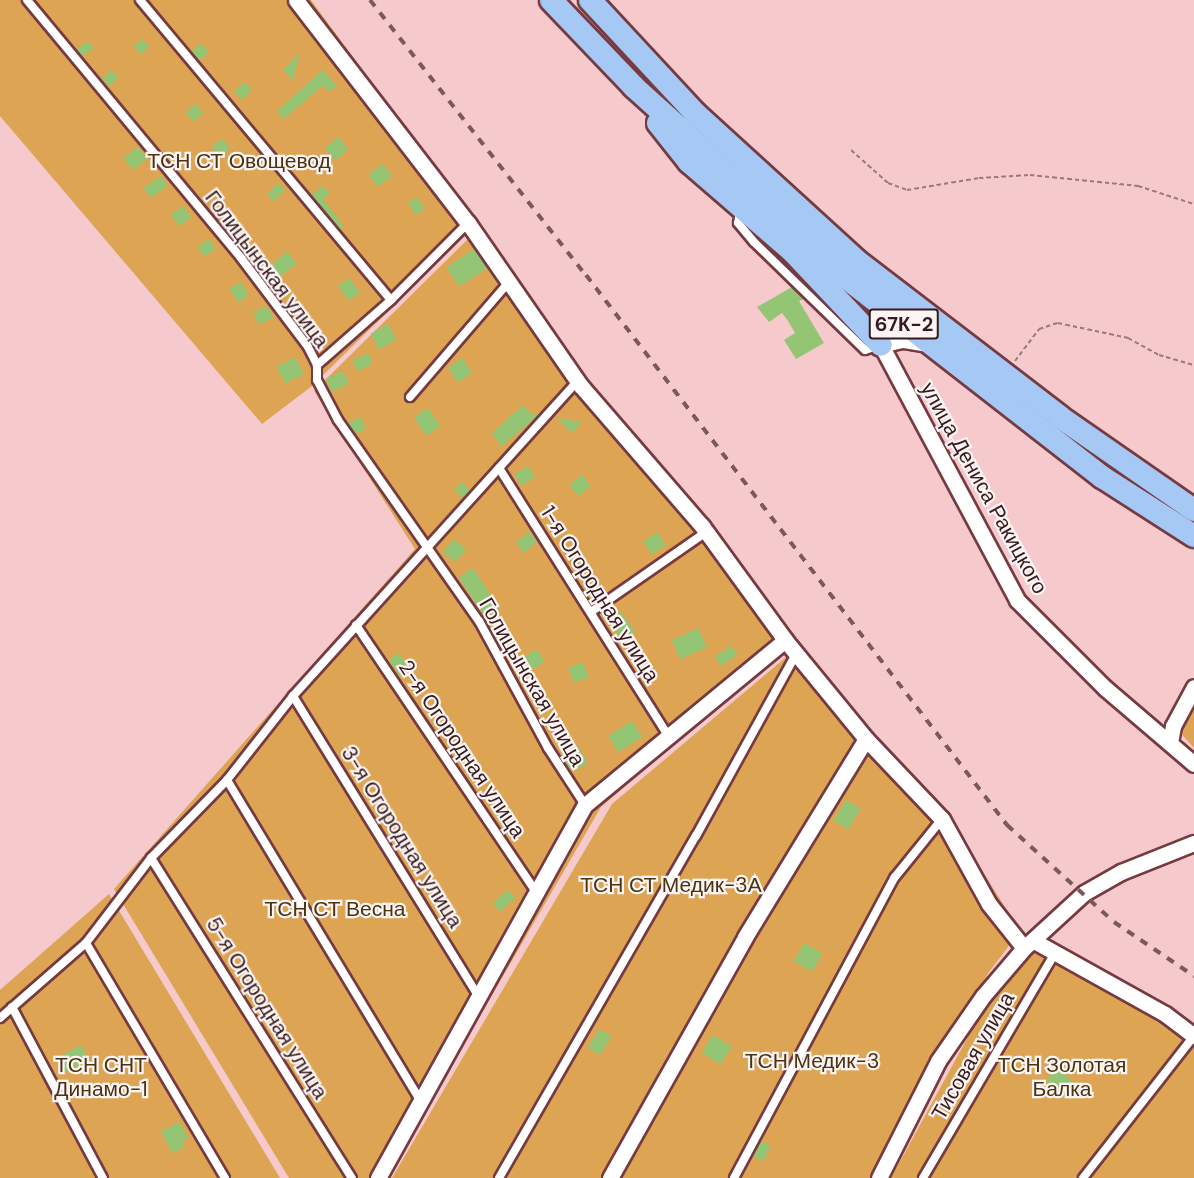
<!DOCTYPE html>
<html>
<head>
<meta charset="utf-8">
<style>
	body { margin:0 }
	#map { position:relative; width:1194px; height:1178px; overflow:hidden; background:#f6c9cc; font-family:"DM Sans",sans-serif }
	div>[style] { position:absolute }
	.green>* { inset:0; background:#dda453 }
	.building>* { inset:0; background:#94c575; transform-origin:0 0 }
	.path>* { height:2px; margin-top:-1px; transform-origin:0; background:repeating-linear-gradient(90deg,#9c787b 0 4.5px,transparent 0 7.5px) }
	.roads { filter:drop-shadow(2px 0 #763a41) drop-shadow(-2px 0 #763a41) drop-shadow(0 2px #763a41) drop-shadow(0 -2px #763a41) }
	.lane>* { height:8px; margin:-4px; padding:0 4px; transform-origin:4px; border-radius:4px; background:#fff }
	.street>* { height:15px; margin:-7.5px; padding:0 7.5px; transform-origin:7.5px; border-radius:7.5px; background:#fff }
	.primary>* { height:22px; margin:-11px; padding:0 11px; transform-origin:11px; border-radius:11px; background:#a6c8f4 }
	.rail>* { height:4px; margin-top:-2px; transform-origin:0; background:repeating-linear-gradient(90deg,#7a585b 0 8px,transparent 0 16px) }
	span { translate:-50% -50%; white-space:nowrap; text-align:center; line-height:1.15; -webkit-text-stroke:4.5px #fdf5f5; paint-order:stroke }
	.shield-label span { padding:2px 4px; background:#fdf5f5; border:2px solid; border-radius:4px; -webkit-text-stroke-width:0 }
	.shield-label { font-size:20px; color:#361b1e; font-weight:700 }
	.park-label { font-size:21px; color:#4a330f }
	.street-label { font-size:21px; color:#361b1e }
</style>
</head>
<body>
<div id="map">
	<div class="green">
		<i style="clip-path:polygon(0 0,311px 0,476px 225px,312px 386px,262px 424px,0 116px)"></i>
		<i style="clip-path:polygon(468px 239px,584px 396px,708px 542px,786px 649px,601px 807px,386px 1178px,289px 1178px,114px 889px,415px 549px,314px 391px)"></i>
		<i style="clip-path:polygon(798px 647px,868px 734px,605px 1178px,392px 1178px,612px 804px)"></i>
		<i style="clip-path:polygon(1194px 699px,1194px 748px,1177px 729px)"></i>
		<i style="clip-path:polygon(876px 739px,945px 812px,1020px 931px,989px 972px,938px 1061px,879px 1178px,616px 1178px,753px 937px)"></i>
		<i style="clip-path:polygon(109px 894px,280px 1178px,0 1178px,0 990px)"></i>
		<i style="clip-path:polygon(1022px 938px,1194px 1036px,1194px 1178px,891px 1178px)"></i>
	</div>
	<div class="building">
		<i style="left:142px;top:39px;width:11px;height:11px;rotate:49deg"></i>
		<i style="left:89px;top:41px;width:9px;height:14px;rotate:58deg"></i>
		<i style="left:201px;top:43px;width:12px;height:13px;rotate:48deg"></i>
		<i style="clip-path:polygon(300px 53px,293px 81px,283px 70px)"></i>
		<i style="left:111px;top:70px;width:11px;height:13px;rotate:45deg"></i>
		<i style="clip-path:polygon(323px 70px,337px 86px,329px 92px,323px 85px,284px 119px,277px 111px)"></i>
		<i style="left:244px;top:82px;width:11px;height:14px;rotate:45deg"></i>
		<i style="left:195px;top:104px;width:12px;height:13px;rotate:48deg"></i>
		<i style="left:338px;top:137px;width:16px;height:17px;rotate:50deg"></i>
		<i style="left:223px;top:139px;width:12px;height:14px;rotate:55deg"></i>
		<i style="left:138px;top:147px;width:15px;height:18px;rotate:53deg"></i>
		<i style="left:383px;top:164px;width:15px;height:18px;rotate:53deg"></i>
		<i style="left:161px;top:176px;width:12px;height:21px;rotate:55deg"></i>
		<i style="left:278px;top:183px;width:10px;height:16px;rotate:45deg"></i>
		<i style="clip-path:polygon(323px 186px,330px 194px,323px 199px,344px 227px,340px 230px,311px 195px)"></i>
		<i style="left:417px;top:197px;width:14px;height:11px;rotate:56deg"></i>
		<i style="left:183px;top:206px;width:14px;height:15px;rotate:54deg"></i>
		<i style="left:209px;top:239px;width:12px;height:14px;rotate:55deg"></i>
		<i style="left:474px;top:249px;width:23px;height:33px;rotate:56deg"></i>
		<i style="clip-path:polygon(287px 251px,297px 264px,269px 284px,262px 274px)"></i>
		<i style="left:349px;top:278px;width:18px;height:14px;rotate:52deg"></i>
		<i style="left:241px;top:282px;width:16px;height:13px;rotate:60deg"></i>
		<i style="clip-path:polygon(792px 287px,804px 299px,799px 301px,824px 343px,796px 359px,784px 340px,795px 333px,788px 321px,782px 313px,769px 322px,757px 307px)"></i>
		<i style="left:268px;top:306px;width:13px;height:16px;rotate:67deg"></i>
		<i style="left:388px;top:324px;width:18px;height:20px;rotate:61deg"></i>
		<i style="left:368px;top:353px;width:12px;height:17px;rotate:66deg"></i>
		<i style="left:295px;top:357px;width:19px;height:21px;rotate:62deg"></i>
		<i style="left:462px;top:358px;width:18px;height:17px;rotate:56deg"></i>
		<i style="left:343px;top:371px;width:14px;height:19px;rotate:65deg"></i>
		<i style="clip-path:polygon(523px 405px,530px 413px,539px 415px,501px 446px,492px 433px)"></i>
		<i style="left:428px;top:408px;width:22px;height:17px;rotate:56deg"></i>
		<i style="clip-path:polygon(361px 417px,366px 429px,355px 434px,348px 423px)"></i>
		<i style="clip-path:polygon(557px 418px,582px 422px,572px 433px)"></i>
		<i style="left:528px;top:466px;width:13px;height:16px;rotate:58deg"></i>
		<i style="left:582px;top:475px;width:14px;height:16px;rotate:51deg"></i>
		<i style="left:463px;top:482px;width:11px;height:11px;rotate:52deg"></i>
		<i style="left:529px;top:532px;width:13px;height:17px;rotate:51deg"></i>
		<i style="left:657px;top:532px;width:16px;height:17px;rotate:55deg"></i>
		<i style="left:454px;top:539px;width:16px;height:17px;rotate:40deg"></i>
		<i style="left:473px;top:568px;width:48px;height:17px;rotate:57deg"></i>
		<i style="left:621px;top:612px;width:24px;height:16px;rotate:54deg"></i>
		<i style="left:698px;top:628px;width:21px;height:29px;rotate:65deg"></i>
		<i style="left:731px;top:646px;width:11px;height:19px;rotate:56deg"></i>
		<i style="left:537px;top:649px;width:15px;height:23px;rotate:58deg"></i>
		<i style="left:399px;top:653px;width:20px;height:12px;rotate:57deg"></i>
		<i style="left:583px;top:662px;width:16px;height:16px;rotate:68deg"></i>
		<i style="left:632px;top:721px;width:19px;height:28px;rotate:58deg"></i>
		<i style="clip-path:polygon(577px 745px,588px 763px,575px 771px,573px 767px,569px 769px,560px 755px)"></i>
		<i style="left:846px;top:800px;width:17px;height:24px;rotate:31deg"></i>
		<i style="left:508px;top:890px;width:11px;height:20px;rotate:49deg"></i>
		<i style="left:804px;top:943px;width:21px;height:21px;rotate:29deg"></i>
		<i style="left:600px;top:1029px;width:14px;height:22px;rotate:34deg"></i>
		<i style="left:713px;top:1035px;width:22px;height:21px;rotate:32deg"></i>
		<i style="left:81px;top:1045px;width:17px;height:27px;rotate:62deg"></i>
		<i style="left:1057px;top:1068px;width:25px;height:18px;rotate:40deg"></i>
		<i style="clip-path:polygon(180px 1122px,188px 1138px,182px 1141px,185px 1147px,172px 1153px,161px 1131px)"></i>
		<i style="left:761px;top:1141px;width:11px;height:17px;rotate:27deg"></i>
	</div>
	<div class="path">
		<i style="left:851px;top:150px;width:50px;rotate:41.7deg"></i>
		<i style="left:888px;top:183px;width:20px;rotate:20deg"></i>
		<i style="left:907px;top:190px;width:73px;rotate:-9.5deg"></i>
		<i style="left:979px;top:178px;width:51px;rotate:-3.4deg"></i>
		<i style="left:1030px;top:175px;width:109px;rotate:5.8deg"></i>
		<i style="left:1138px;top:186px;width:59px;rotate:17.8deg"></i>
		<i style="left:1015px;top:361px;width:40px;rotate:-53deg"></i>
		<i style="left:1039px;top:329px;width:20px;rotate:-18deg"></i>
		<i style="left:1058px;top:323px;width:72px;rotate:12.1deg"></i>
		<i style="left:1128px;top:338px;width:35px;rotate:29deg"></i>
		<i style="left:1159px;top:355px;width:36px;rotate:16deg"></i>
	</div>
	<div class="roads">
		<div class="lane">
			<i style="left:27px;top:0;width:335px;rotate:50.3deg"></i>
			<i style="left:241px;top:258px;width:111px;rotate:53deg"></i>
			<i style="left:308px;top:347px;width:20px;rotate:63deg"></i>
			<i style="left:317px;top:365px;width:15px;rotate:90deg"></i>
			<i style="left:317px;top:380px;width:45px;rotate:62.3deg"></i>
			<i style="left:338px;top:420px;width:246px;rotate:55deg"></i>
			<i style="left:479px;top:621px;width:145px;rotate:61.5deg"></i>
			<i style="left:548px;top:748px;width:68px;rotate:57deg"></i>
			<i style="left:140px;top:0;width:391px;rotate:50.1deg"></i>
			<i style="left:740px;top:211px;width:12px;rotate:99deg"></i>
			<i style="left:738px;top:223px;width:25px;rotate:50deg"></i>
			<i style="left:754px;top:242px;width:155px;rotate:44.2deg"></i>
			<i style="left:865px;top:350px;width:13px;rotate:-18deg"></i>
			<i style="left:317px;top:365px;width:98px;rotate:-41.3deg"></i>
			<i style="left:391px;top:300px;width:109px;rotate:-45deg"></i>
			<i style="left:410px;top:397px;width:152px;rotate:-49.3deg"></i>
			<i style="left:499px;top:468px;width:318px;rotate:57.7deg"></i>
			<i style="left:591px;top:612px;width:140px;rotate:-34.8deg"></i>
			<i style="left:356px;top:625px;width:322px;rotate:56deg"></i>
			<i style="left:293px;top:696px;width:352px;rotate:58.3deg"></i>
			<i style="left:227px;top:780px;width:375px;rotate:58.9deg"></i>
			<i style="left:151px;top:858px;width:378px;rotate:57.9deg"></i>
			<i style="left:86px;top:943px;width:273px;rotate:59.4deg"></i>
			<i style="left:12px;top:1007px;width:194px;rotate:62deg"></i>
			<i style="left:0;top:1018px;width:114px;rotate:-41.1deg"></i>
			<i style="left:86px;top:943px;width:107px;rotate:-52.6deg"></i>
			<i style="left:151px;top:858px;width:109px;rotate:-45.7deg"></i>
			<i style="left:227px;top:780px;width:107px;rotate:-51.8deg"></i>
			<i style="left:293px;top:696px;width:425px;rotate:-47.9deg"></i>
			<i style="left:499px;top:1178px;width:395px;rotate:-60.1deg"></i>
			<i style="left:696px;top:836px;width:208px;rotate:-61.2deg"></i>
			<i style="left:734px;top:1178px;width:341px;rotate:-61.9deg"></i>
			<i style="left:895px;top:877px;width:75px;rotate:-51deg"></i>
			<i style="left:923px;top:1178px;width:261px;rotate:-59.6deg"></i>
			<i style="left:1083px;top:1178px;width:180px;rotate:-52deg"></i>
		</div>
		<div class="street">
			<i style="left:296px;top:0;width:282px;rotate:52.4deg"></i>
			<i style="left:468px;top:223px;width:198px;rotate:55.3deg"></i>
			<i style="left:581px;top:386px;width:185px;rotate:49.2deg"></i>
			<i style="left:702px;top:526px;width:141px;rotate:53.9deg"></i>
			<i style="left:785px;top:640px;width:128px;rotate:50.7deg"></i>
			<i style="left:866px;top:739px;width:110px;rotate:46.5deg"></i>
			<i style="left:942px;top:819px;width:97px;rotate:61.1deg"></i>
			<i style="left:989px;top:904px;width:56px;rotate:51.5deg"></i>
			<i style="left:928px;top:344px;width:26px;rotate:-171deg"></i>
			<i style="left:902px;top:340px;width:22px;rotate:167deg"></i>
			<i style="left:881px;top:345px;width:289px;rotate:61.9deg"></i>
			<i style="left:1017px;top:600px;width:124px;rotate:45deg"></i>
			<i style="left:1105px;top:688px;width:117px;rotate:40.5deg"></i>
			<i style="left:1170px;top:743px;width:17px;rotate:-80deg"></i>
			<i style="left:1173px;top:726px;width:44px;rotate:-61.7deg"></i>
			<i style="left:1034px;top:941px;width:150px;rotate:29.1deg"></i>
			<i style="left:1165px;top:1014px;width:36px;rotate:37deg"></i>
			<i style="left:378px;top:1178px;width:427px;rotate:-61deg"></i>
			<i style="left:585px;top:805px;width:259px;rotate:-39.5deg"></i>
			<i style="left:610px;top:1178px;width:276px;rotate:-60.7deg"></i>
			<i style="left:745px;top:937px;width:232px;rotate:-58.6deg"></i>
			<i style="left:879px;top:1178px;width:131px;rotate:-63.2deg"></i>
			<i style="left:938px;top:1061px;width:79px;rotate:-55.3deg"></i>
			<i style="left:983px;top:996px;width:63px;rotate:-49.5deg"></i>
			<i style="left:1024px;top:948px;width:81px;rotate:-42.5deg"></i>
			<i style="left:1084px;top:893px;width:43px;rotate:-29.6deg"></i>
			<i style="left:1121px;top:872px;width:79px;rotate:-21.7deg"></i>
		</div>
		<div class="primary">
			<i style="left:551px;top:0;width:120px;rotate:46.3deg"></i>
			<i style="left:634px;top:87px;width:278px;rotate:42.1deg"></i>
			<i style="left:840px;top:273px;width:332px;rotate:37.9deg"></i>
			<i style="left:1102px;top:477px;width:109px;rotate:32.7deg"></i>
			<i style="left:590px;top:0;width:154px;rotate:47.1deg"></i>
			<i style="left:695px;top:113px;width:219px;rotate:42.4deg"></i>
			<i style="left:857px;top:261px;width:256px;rotate:37.5deg"></i>
			<i style="left:1060px;top:417px;width:163px;rotate:34.8deg"></i>
			<i style="left:658px;top:123px;width:50px;rotate:51.5deg"></i>
			<i style="left:689px;top:162px;width:136px;rotate:40.8deg"></i>
			<i style="left:792px;top:251px;width:129px;rotate:46.6deg"></i>
		</div>
	</div>
	<div class="rail">
		<i style="left:370px;top:0;width:350px;rotate:51.9deg"></i>
		<i style="left:586px;top:275px;width:693px;rotate:52.57deg"></i>
		<i style="left:1007px;top:825px;width:144px;rotate:42.2deg"></i>
		<i style="left:1114px;top:922px;width:97px;rotate:34deg"></i>
	</div>
	<div class="shield-label">
		<span style="left:904px;top:324px">67К-2</span>
	</div>
	<div class="park-label">
		<span style="left:239px;top:161px">ТСН СТ Овощевод</span>
		<span style="left:671px;top:885px">ТСН СТ Медик-3А</span>
		<span style="left:335px;top:909px">ТСН СТ Весна</span>
		<span style="left:812px;top:1061px">ТСН Медик-3</span>
		<span style="left:101px;top:1077px">ТСН СНТ<br>Динамо-1</span>
		<span style="left:1062px;top:1077px">ТСН Золотая<br>Балка</span>
	</div>
	<div class="street-label">
		<span style="left:267px;top:269px;rotate:53deg">Голицынская улица</span>
		<span style="left:984px;top:488px;rotate:61deg">улица Дениса Ракицкого</span>
		<span style="left:600px;top:594px;rotate:58deg">1-я Огородная улица</span>
		<span style="left:532px;top:682px;rotate:60deg">Голицынская улица</span>
		<span style="left:462px;top:749px;rotate:56deg">2-я Огородная улица</span>
		<span style="left:402px;top:837px;rotate:58deg">3-я Огородная улица</span>
		<span style="left:267px;top:1008px;rotate:58deg">5-я Огородная улица</span>
		<span style="left:973px;top:1056px;rotate:-60deg">Тисовая улица</span>
	</div>
</div>
</body>
</html>
